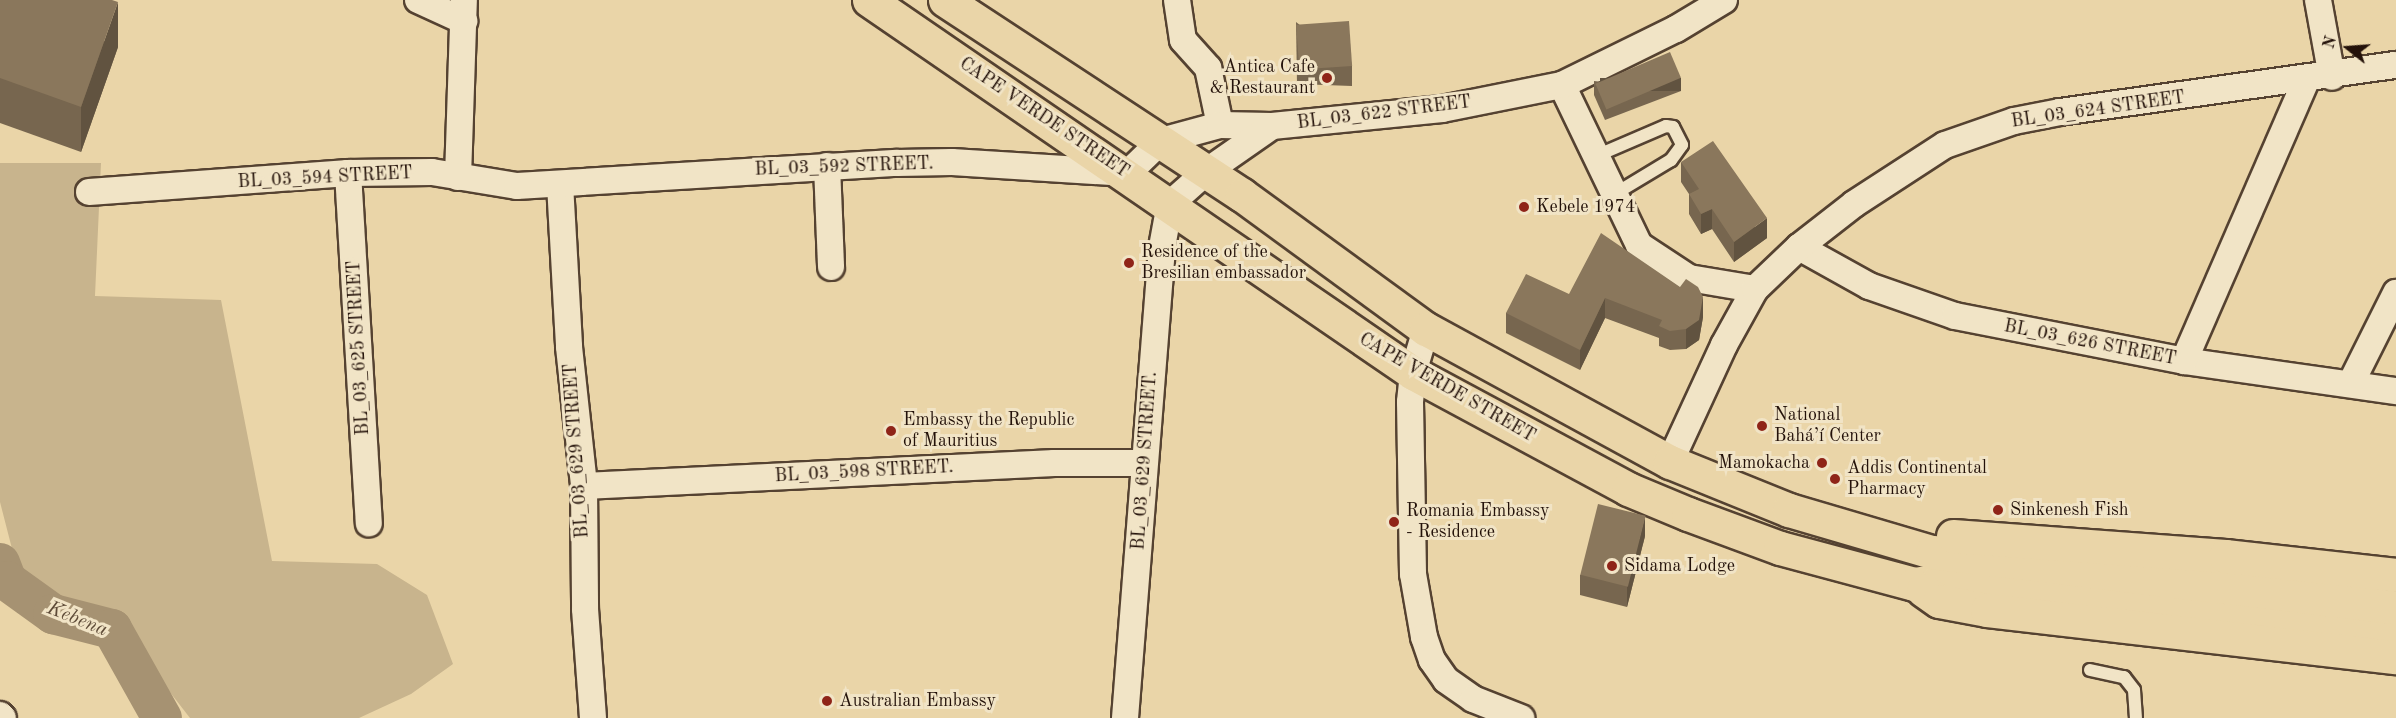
<!DOCTYPE html>
<html>
<head>
<meta charset="utf-8">
<style>
	body { margin:0 }
	#map { position:relative; width:2396px; height:718px; overflow:hidden; background:#ead5a8; font-family:"Old Standard TT",serif }
	div>[style] { position:absolute }
	.green>* { inset:0; background:#c8b48d }
	.river>* { height:40px; margin:-20px; padding:0 20px; transform-origin:20px; border-radius:20px; background:#a69272 }
	.roads { filter:drop-shadow(2px 0 #554231) drop-shadow(-2px 0 #554231) drop-shadow(0 2px #554231) drop-shadow(0 -2px #554231) }
	.lane>* { height:12px; margin:-6px; padding:0 6px; transform-origin:6px; border-radius:6px; background:#f1e4c6 }
	.street>* { height:26px; margin:-13px; padding:0 13px; transform-origin:13px; border-radius:13px; background:#f1e4c6 }
	.primary>* { height:33px; margin:-16.5px; padding:0 16.5px; transform-origin:16.5px; border-radius:16.5px; background:#ead5a8 }
	.wall>* { inset:0; background:#77664f }
	.shaded-wall>* { inset:0; background:#615340; transform-origin:0 0 }
	.building>* { inset:0; background:#8a775c; transform-origin:0 0 }
	.dots>* { width:16px; height:16px; translate:-50% -50%; box-sizing:border-box; border:3px solid #f1e4c6; border-radius:50% }
	span { translate:-50% -50%; white-space:nowrap; text-align:center; line-height:1.15; -webkit-text-stroke:6px #f1e4c6; paint-order:stroke }
	.poi-label { font-size:18px; color:#231109 }
	.right { translate:-100% -50%; text-align:right }
	.left { translate:0 -50%; text-align:left }
	.street-label { font-size:18px; color:#231109 }
	.water-label { font-size:20px; color:#5e4b38; font-style:italic }
	.north { position:absolute; left:2318px; top:18px; width:60px; height:60px; -webkit-text-stroke:4px #f1e4c6; paint-order:stroke; rotate:287deg; font-size:16px; font-weight:700; line-height:24px; text-align:center; color:#231109 }
	.north::after { content:''; display:block; margin:auto; width:21px; height:27px; background:#231109; clip-path:polygon(50% 0,100% 100%,50% 72%,0 100%) }
</style>
</head>
<body>
<div id="map">
	<div class="green">
		<i style="clip-path:polygon(0 163px,101px 163px,95px 296px,221px 300px,272px 561px,377px 564px,427px 595px,453px 664px,411px 694px,359px 718px,190px 718px,114px 620px,56px 603px,18px 572px,0 502px)"></i>
	</div>
	<div class="river">
		<i style="left:0;top:563px;width:19px;rotate:69deg"></i>
		<i style="left:7px;top:581px;width:57px;rotate:35.7deg"></i>
		<i style="left:53px;top:614px;width:61px;rotate:14.3deg"></i>
		<i style="left:112px;top:629px;width:102px;rotate:60.7deg"></i>
	</div>
	<div class="roads">
		<div class="lane">
			<i style="left:1596px;top:156px;width:76px;rotate:-23.2deg"></i>
			<i style="left:1666px;top:126px;width:7px;rotate:8deg"></i>
			<i style="left:1673px;top:127px;width:20px;rotate:63deg"></i>
			<i style="left:1682px;top:145px;width:19px;rotate:126deg"></i>
			<i style="left:1671px;top:160px;width:68px;rotate:148.9deg"></i>
			<i style="left:2090px;top:670px;width:35px;rotate:12deg"></i>
			<i style="left:2124px;top:677px;width:16px;rotate:52deg"></i>
			<i style="left:2134px;top:690px;width:28px;rotate:86deg"></i>
		</div>
		<div class="street">
			<i style="left:418px;top:0;width:51px;rotate:24.5deg"></i>
			<i style="left:1177px;top:0;width:40px;rotate:81.5deg"></i>
			<i style="left:1183px;top:40px;width:38px;rotate:48deg"></i>
			<i style="left:1208px;top:68px;width:58px;rotate:78.1deg"></i>
			<i style="left:2318px;top:0;width:78px;rotate:79.7deg"></i>
			<i style="left:1562px;top:85px;width:178px;rotate:64.3deg"></i>
			<i style="left:1639px;top:245px;width:60px;rotate:33.4deg"></i>
			<i style="left:1689px;top:278px;width:67px;rotate:9.5deg"></i>
			<i style="left:827px;top:166px;width:101px;rotate:87.7deg"></i>
			<i style="left:348px;top:173px;width:351px;rotate:86.6deg"></i>
			<i style="left:458px;top:177px;width:177px;rotate:-88.1deg"></i>
			<i style="left:560px;top:184px;width:163px;rotate:86.8deg"></i>
			<i style="left:569px;top:347px;width:140px;rotate:83.8deg"></i>
			<i style="left:584px;top:486px;width:123px;rotate:89.5deg"></i>
			<i style="left:585px;top:609px;width:109px;rotate:85.8deg"></i>
			<i style="left:89px;top:192px;width:260px;rotate:-4.2deg"></i>
			<i style="left:348px;top:173px;width:84px;rotate:-0.7deg"></i>
			<i style="left:432px;top:172px;width:86px;rotate:9.4deg"></i>
			<i style="left:517px;top:186px;width:381px;rotate:-3.5deg"></i>
			<i style="left:897px;top:163px;width:55px;rotate:-1deg"></i>
			<i style="left:952px;top:162px;width:176px;rotate:3.6deg"></i>
			<i style="left:1128px;top:173px;width:46px;rotate:-44.1deg"></i>
			<i style="left:1161px;top:141px;width:61px;rotate:-15.2deg"></i>
			<i style="left:1220px;top:125px;width:52px;rotate:1.1deg"></i>
			<i style="left:1272px;top:126px;width:171px;rotate:-5.7deg"></i>
			<i style="left:1442px;top:109px;width:122px;rotate:-11.3deg"></i>
			<i style="left:1562px;top:85px;width:127px;rotate:-26.2deg"></i>
			<i style="left:1676px;top:29px;width:56px;rotate:-31.1deg"></i>
			<i style="left:1799px;top:247px;width:80px;rotate:29.1deg"></i>
			<i style="left:1869px;top:286px;width:91px;rotate:19.2deg"></i>
			<i style="left:1955px;top:316px;width:233px;rotate:11.1deg"></i>
			<i style="left:2184px;top:361px;width:214px;rotate:8.1deg"></i>
			<i style="left:1426px;top:329px;width:46px;rotate:106.5deg"></i>
			<i style="left:1413px;top:373px;width:29px;rotate:96deg"></i>
			<i style="left:1410px;top:402px;width:172px;rotate:89deg"></i>
			<i style="left:1413px;top:574px;width:64px;rotate:80.1deg"></i>
			<i style="left:1424px;top:637px;width:24px;rotate:71deg"></i>
			<i style="left:1432px;top:660px;width:24px;rotate:55deg"></i>
			<i style="left:1446px;top:680px;width:33px;rotate:35deg"></i>
			<i style="left:1473px;top:699px;width:52px;rotate:21.6deg"></i>
			<i style="left:2184px;top:361px;width:306px;rotate:-66.5deg"></i>
			<i style="left:2351px;top:383px;width:101px;rotate:-63.4deg"></i>
			<i style="left:1670px;top:462px;width:129px;rotate:-65.2deg"></i>
			<i style="left:1724px;top:345px;width:64px;rotate:-61deg"></i>
			<i style="left:1755px;top:289px;width:61px;rotate:-43.7deg"></i>
			<i style="left:1799px;top:247px;width:70px;rotate:-38deg"></i>
			<i style="left:1854px;top:204px;width:108px;rotate:-33deg"></i>
			<i style="left:1945px;top:145px;width:73px;rotate:-19.2deg"></i>
			<i style="left:2014px;top:121px;width:47px;rotate:-11.1deg"></i>
			<i style="left:2060px;top:112px;width:339px;rotate:-8deg"></i>
			<i style="left:584px;top:486px;width:471px;rotate:-2.8deg"></i>
			<i style="left:1054px;top:463px;width:90px"></i>
			<i style="left:0;top:715px;width:4px;rotate:45deg"></i>
			<i style="left:1125px;top:718px;width:472px;rotate:-85.5deg"></i>
			<i style="left:1162px;top:247px;width:44px;rotate:-79.5deg"></i>
			<i style="left:1170px;top:204px;width:48px;rotate:-41.6deg"></i>
			<i style="left:1206px;top:172px;width:80px;rotate:-34.9deg"></i>
		</div>
		<div class="primary">
			<i style="left:869px;top:0;width:660px;rotate:34.44deg"></i>
			<i style="left:1413px;top:373px;width:244px;rotate:28.3deg"></i>
			<i style="left:1628px;top:489px;width:65px;rotate:22.6deg"></i>
			<i style="left:1688px;top:514px;width:98px;rotate:20.3deg"></i>
			<i style="left:1780px;top:548px;width:139px;rotate:15deg"></i>
			<i style="left:1914px;top:584px;width:24px;rotate:-9deg"></i>
			<i style="left:1938px;top:580px;width:461px;rotate:6.4deg"></i>
			<i style="left:945px;top:0;width:355px;rotate:33.3deg"></i>
			<i style="left:1242px;top:195px;width:228px;rotate:36.1deg"></i>
			<i style="left:1426px;top:329px;width:278px;rotate:28.6deg"></i>
			<i style="left:1670px;top:462px;width:128px;rotate:22deg"></i>
			<i style="left:1789px;top:510px;width:149px;rotate:16.4deg"></i>
			<i style="left:1932px;top:552px;width:467px;rotate:6.8deg"></i>
			<i style="left:1953px;top:536px;width:273px;rotate:4.2deg"></i>
			<i style="left:2225px;top:556px;width:172px;rotate:6.3deg"></i>
			<i style="left:1923px;top:590px;width:19px;rotate:35deg"></i>
			<i style="left:1939px;top:601px;width:49px;rotate:10.6deg"></i>
			<i style="left:1987px;top:610px;width:412px;rotate:6.6deg"></i>
		</div>
	</div>
	<div class="wall">
		<i style="clip-path:polygon(0 0,118px 47px,81px 152px,0 123px)"></i>
		<i style="clip-path:polygon(1296px 22px,1352px 66px,1352px 86px,1297px 84px)"></i>
		<i style="clip-path:polygon(1594px 81px,1681px 91px,1605px 120px,1594px 95px)"></i>
		<i style="clip-path:polygon(1681px 162px,1767px 238px,1734px 262px,1712px 229px,1701px 234px,1689px 214px,1689px 194px,1681px 182px)"></i>
		<i style="clip-path:polygon(1680px 287px,1703px 317px,1699px 340px,1686px 349px,1670px 350px,1659px 346px,1659px 338px,1605px 318px,1580px 370px,1506px 333px,1506px 313px,1569px 294px)"></i>
		<i style="clip-path:polygon(1645px 536px,1627px 607px,1580px 595px,1580px 575px)"></i>
	</div>
	<div class="shaded-wall">
		<i style="clip-path:polygon(118px 2px,118px 47px,81px 152px,81px 107px)"></i>
		<i style="left:1681px;top:78px;width:13px;height:81px;rotate:90deg"></i>
		<i style="clip-path:polygon(1712px 209px,1712px 229px,1701px 234px,1701px 214px)"></i>
		<i style="clip-path:polygon(1767px 218px,1767px 238px,1734px 262px,1734px 242px)"></i>
		<i style="clip-path:polygon(1703px 297px,1703px 317px,1699px 340px,1686px 349px,1686px 329px)"></i>
		<i style="clip-path:polygon(1605px 298px,1605px 318px,1580px 370px,1580px 350px)"></i>
		<i style="clip-path:polygon(1645px 516px,1645px 536px,1627px 607px,1627px 587px)"></i>
	</div>
	<div class="building">
		<i style="clip-path:polygon(0 0,112px 0,118px 2px,81px 107px,0 78px)"></i>
		<i style="left:1349px;top:21px;width:45px;height:53px;rotate:86deg"></i>
		<i style="left:1670px;top:52px;width:28px;height:81px;rotate:67deg"></i>
		<i style="clip-path:polygon(1713px 141px,1767px 218px,1734px 242px,1712px 209px,1701px 214px,1689px 194px,1699px 189px,1681px 162px)"></i>
		<i style="clip-path:polygon(1601px 233px,1680px 287px,1686px 279px,1698px 287px,1703px 297px,1699px 320px,1686px 329px,1670px 331px,1659px 326px,1662px 320px,1605px 298px,1580px 350px,1506px 313px,1526px 274px,1569px 294px)"></i>
		<i style="left:1598px;top:504px;width:49px;height:73px;rotate:14deg"></i>
	</div>
	<div class="dots">
		<i style="left:1327px;top:78px;background:#8f2418"></i>
		<i style="left:1524px;top:207px;background:#8f2418"></i>
		<i style="left:1129px;top:263px;background:#8f2418"></i>
		<i style="left:1762px;top:426px;background:#8f2418"></i>
		<i style="left:891px;top:431px;background:#8f2418"></i>
		<i style="left:1822px;top:463px;background:#8f2418"></i>
		<i style="left:1835px;top:479px;background:#8f2418"></i>
		<i style="left:1998px;top:510px;background:#8f2418"></i>
		<i style="left:1394px;top:522px;background:#8f2418"></i>
		<i style="left:1612px;top:566px;background:#8f2418"></i>
		<i style="left:827px;top:701px;background:#8f2418"></i>
	</div>
	<div class="poi-label">
		<span class="right" style="left:1315px;top:78px">Antica Cafe<br>&amp; Restaurant</span>
		<span class="left" style="left:1536px;top:207px">Kebele 1974</span>
		<span class="left" style="left:1141px;top:263px">Residence of the<br>Bresilian embassador</span>
		<span class="left" style="left:1774px;top:426px">National<br>Bahá’í Center</span>
		<span class="left" style="left:903px;top:431px">Embassy the Republic<br>of Mauritius</span>
		<span class="right" style="left:1810px;top:463px">Mamokacha</span>
		<span class="left" style="left:1847px;top:479px">Addis Continental<br>Pharmacy</span>
		<span class="left" style="left:2010px;top:510px">Sinkenesh Fish</span>
		<span class="left" style="left:1406px;top:522px">Romania Embassy<br>- Residence</span>
		<span class="left" style="left:1624px;top:566px">Sidama Lodge</span>
		<span class="left" style="left:839px;top:701px">Australian Embassy</span>
	</div>
	<div class="street-label">
		<span style="left:2098px;top:110px;rotate:-8deg">BL_03_624 STREET</span>
		<span style="left:1384px;top:113px;rotate:-7deg">BL_03_622 STREET</span>
		<span style="left:1044px;top:118px;rotate:34deg">CAPE VERDE STREET</span>
		<span style="left:844px;top:167px;rotate:-2deg">BL_03_592 STREET.</span>
		<span style="left:325px;top:178px;rotate:-3deg">BL_03_594 STREET</span>
		<span style="left:2090px;top:343px;rotate:11deg">BL_03_626 STREET</span>
		<span style="left:359px;top:348px;rotate:-93deg">BL_03_625 STREET</span>
		<span style="left:1447px;top:388px;rotate:30deg">CAPE VERDE STREET</span>
		<span style="left:577px;top:451px;rotate:-94deg">BL_03_629 STREET</span>
		<span style="left:1145px;top:461px;rotate:-86deg">BL_03_629 STREET.</span>
		<span style="left:864px;top:472px;rotate:-3deg">BL_03_598 STREET.</span>
	</div>
	<div class="water-label">
		<span style="left:77px;top:620px;rotate:22deg">Kebena</span>
	</div>
	<div class="north">N</div>
</div>
</body>
</html>
